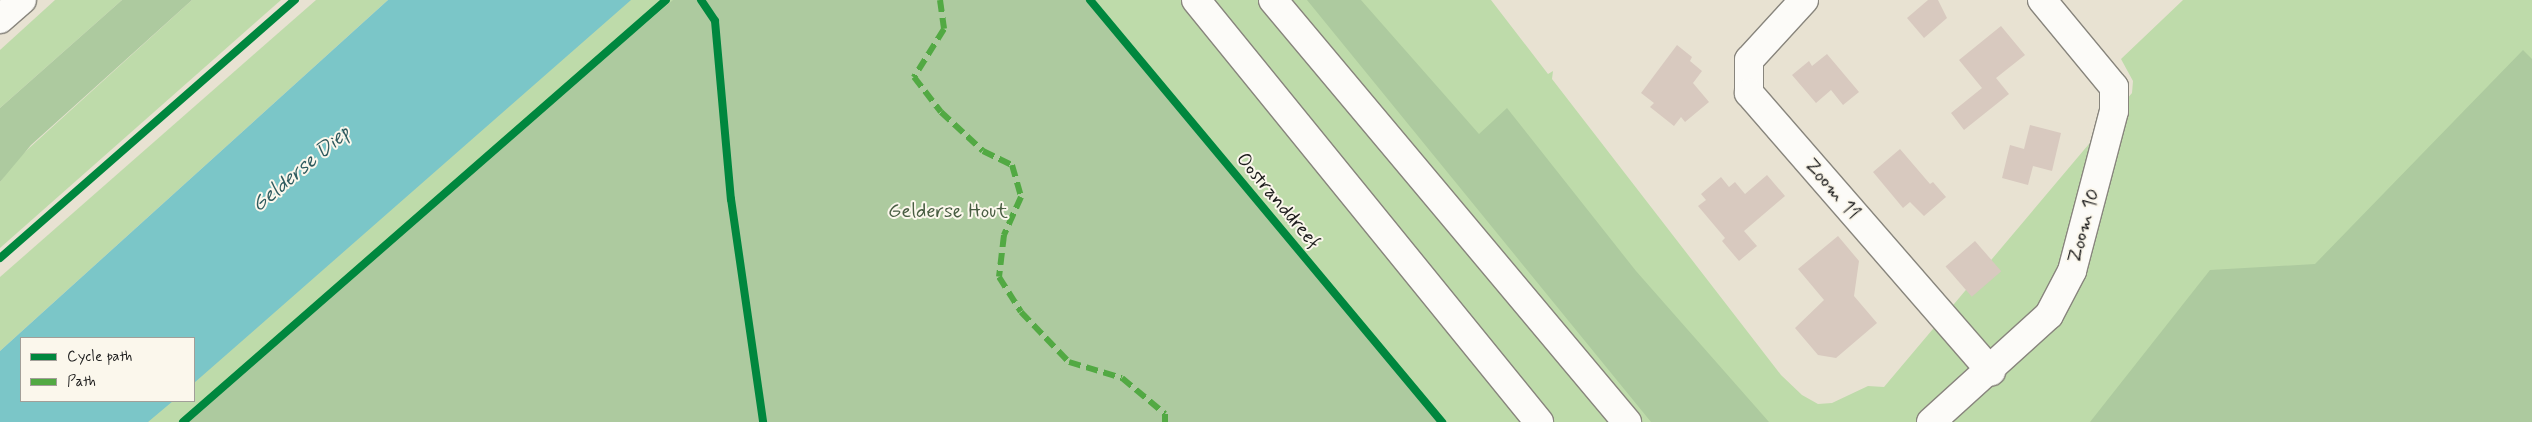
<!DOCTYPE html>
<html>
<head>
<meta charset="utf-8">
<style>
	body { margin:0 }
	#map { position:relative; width:2532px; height:422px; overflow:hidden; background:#e8e2d2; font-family:Mynerve,sans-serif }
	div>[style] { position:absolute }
	.green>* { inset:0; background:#bedbaa }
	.forest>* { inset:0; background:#adca9f }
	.water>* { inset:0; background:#7bc6c8 }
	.building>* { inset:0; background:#d8c9bf; transform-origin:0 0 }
	.roads { filter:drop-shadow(1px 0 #88857d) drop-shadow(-1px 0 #88857d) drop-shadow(0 1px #88857d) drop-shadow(0 -1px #88857d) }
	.minor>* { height:28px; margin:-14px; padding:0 14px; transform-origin:14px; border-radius:14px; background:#fcfbf8 }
	.major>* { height:28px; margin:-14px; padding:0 14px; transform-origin:14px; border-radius:14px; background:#fcfbf8 }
	.quiet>* { height:6px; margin-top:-3px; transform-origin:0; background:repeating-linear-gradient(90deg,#52a943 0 12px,transparent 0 18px) }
	.cycleway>* { height:8px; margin:-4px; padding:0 4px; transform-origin:4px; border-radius:4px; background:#00873e }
	span { translate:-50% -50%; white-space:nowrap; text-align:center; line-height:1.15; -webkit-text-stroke:4px #fbf7ec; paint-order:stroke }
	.street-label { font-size:20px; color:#1c1c1c }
	.park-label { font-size:20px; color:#485d42 }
	.water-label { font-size:21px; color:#2f5b5f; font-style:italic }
	.legend { position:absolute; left:20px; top:337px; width:175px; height:65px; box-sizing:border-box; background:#fbf7ec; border:1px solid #a29f99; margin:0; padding:6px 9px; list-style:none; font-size:15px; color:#1c1c1c }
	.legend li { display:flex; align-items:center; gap:10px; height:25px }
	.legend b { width:25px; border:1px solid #a29f99 }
</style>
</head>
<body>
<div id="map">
	<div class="green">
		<i style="clip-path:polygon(55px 0,122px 0,0 108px,0 50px)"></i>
		<i style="clip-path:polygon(192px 0,281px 0,0 248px,0 182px,16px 160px)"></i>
		<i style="clip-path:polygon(316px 0,388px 0,0 351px,0 277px)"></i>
		<i style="clip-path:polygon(590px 0,1491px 0,1548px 74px,1553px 71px,1552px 79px,1781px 375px,1802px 395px,1818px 404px,1832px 403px,1868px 386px,1884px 387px,2132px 93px,2133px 81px,2121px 59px,2183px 0,2532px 0,2532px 422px,79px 422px,105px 401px,194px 401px,194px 338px)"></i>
	</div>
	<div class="forest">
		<i style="clip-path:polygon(122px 0,192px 0,31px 145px,0 182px,0 108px)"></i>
		<i style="clip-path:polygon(673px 0,1090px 0,1445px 422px,183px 422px,454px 186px)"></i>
		<i style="clip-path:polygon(1307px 0,1361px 0,1479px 134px,1507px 108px,1636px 271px,1769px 422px,1651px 422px)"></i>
		<i style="clip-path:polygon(2523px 50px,2532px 59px,2532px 422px,2090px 422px,2210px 270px,2315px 264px)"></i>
	</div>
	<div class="water">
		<i style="clip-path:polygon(388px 0,631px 0,194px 383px,194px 338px,21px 338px,21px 401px,173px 401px,148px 422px,0 422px,0 351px)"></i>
	</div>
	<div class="building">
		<i style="clip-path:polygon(1928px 0,1938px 0,1947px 18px,1924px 38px,1907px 18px)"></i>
		<i style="clip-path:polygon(2001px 26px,2025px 55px,1996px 78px,2009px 94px,1964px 130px,1951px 113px,1982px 88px,1959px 60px)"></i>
		<i style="clip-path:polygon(1677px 45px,1692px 57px,1690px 61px,1702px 71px,1693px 83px,1709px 102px,1685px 122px,1681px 117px,1674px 126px,1650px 107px,1654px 103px,1641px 93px)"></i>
		<i style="clip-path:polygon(1827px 54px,1859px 92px,1843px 105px,1831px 90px,1816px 103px,1792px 75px,1809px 61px,1812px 66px)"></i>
		<i style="clip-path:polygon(2030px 125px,2061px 133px,2052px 171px,2033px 166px,2028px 185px,2002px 178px,2010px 145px,2024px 149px)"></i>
		<i style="clip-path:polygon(1900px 149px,1930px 184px,1933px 182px,1946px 197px,1924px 216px,1910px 202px,1903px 208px,1873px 172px)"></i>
		<i style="clip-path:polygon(1767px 175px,1785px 196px,1744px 231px,1757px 246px,1739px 261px,1722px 241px,1725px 238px,1698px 206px,1706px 200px,1701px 194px,1721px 177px,1729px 187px,1735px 182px,1745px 194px)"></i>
		<i style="clip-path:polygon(1838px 236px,1859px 261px,1854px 296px,1877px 323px,1836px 358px,1818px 355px,1795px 328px,1824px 300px,1798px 269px)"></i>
		<i style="left:1975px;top:241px;width:40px;height:39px;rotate:49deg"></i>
	</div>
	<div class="roads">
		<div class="minor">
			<i style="left:1804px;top:0;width:81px;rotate:132.5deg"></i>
			<i style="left:1749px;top:60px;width:33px;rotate:90deg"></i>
			<i style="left:1749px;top:93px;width:369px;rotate:49deg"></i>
			<i style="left:1931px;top:422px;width:159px;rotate:-42.2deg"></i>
			<i style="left:2049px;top:315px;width:50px;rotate:-62.4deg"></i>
			<i style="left:2072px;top:271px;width:165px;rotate:-75.3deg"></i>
			<i style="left:2114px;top:111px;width:24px;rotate:-90deg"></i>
			<i style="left:2114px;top:87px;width:113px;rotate:-129.6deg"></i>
		</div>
		<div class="major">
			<i style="left:1196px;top:0;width:544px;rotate:50.9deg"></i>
			<i style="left:1273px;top:0;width:551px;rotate:50.01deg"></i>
			<i style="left:0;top:19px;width:29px;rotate:-41deg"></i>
		</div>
	</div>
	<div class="quiet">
		<i style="left:940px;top:0;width:29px;rotate:82deg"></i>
		<i style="left:944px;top:29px;width:57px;rotate:122deg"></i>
		<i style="left:914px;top:77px;width:44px;rotate:52.4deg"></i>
		<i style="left:941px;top:112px;width:57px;rotate:42.9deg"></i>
		<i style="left:983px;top:151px;width:32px;rotate:26deg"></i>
		<i style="left:1012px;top:165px;width:33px;rotate:74deg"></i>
		<i style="left:1021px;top:197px;width:42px;rotate:114.1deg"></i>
		<i style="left:1004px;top:235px;width:42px;rotate:96.8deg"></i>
		<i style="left:999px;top:277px;width:41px;rotate:57.8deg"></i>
		<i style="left:1021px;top:312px;width:69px;rotate:46.2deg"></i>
		<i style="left:1069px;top:362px;width:55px;rotate:16.8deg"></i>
		<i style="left:1122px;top:378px;width:56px;rotate:39.9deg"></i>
		<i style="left:1165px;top:414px;width:8px;rotate:90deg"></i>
	</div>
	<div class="cycleway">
		<i style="left:701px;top:0;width:25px;rotate:56deg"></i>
		<i style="left:715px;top:21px;width:179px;rotate:84.9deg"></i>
		<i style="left:731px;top:199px;width:225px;rotate:81.8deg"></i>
		<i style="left:1090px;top:0;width:550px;rotate:50.17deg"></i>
		<i style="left:0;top:258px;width:392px;rotate:-41.2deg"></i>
		<i style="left:183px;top:422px;width:641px;rotate:-41.14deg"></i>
	</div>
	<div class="street-label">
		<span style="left:1832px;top:189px;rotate:49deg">Zoom 11</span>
		<span style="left:1278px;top:201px;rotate:50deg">Oostranddreef</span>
		<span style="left:2084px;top:226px;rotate:-75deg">Zoom 10</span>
	</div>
	<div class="park-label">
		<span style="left:948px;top:211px">Gelderse Hout</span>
	</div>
	<div class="water-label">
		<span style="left:301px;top:169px;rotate:-40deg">Gelderse Diep</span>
	</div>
	<ul class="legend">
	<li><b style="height:6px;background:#00873e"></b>Cycle path</li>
	<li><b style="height:6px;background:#52a943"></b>Path</li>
	</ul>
</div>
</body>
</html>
